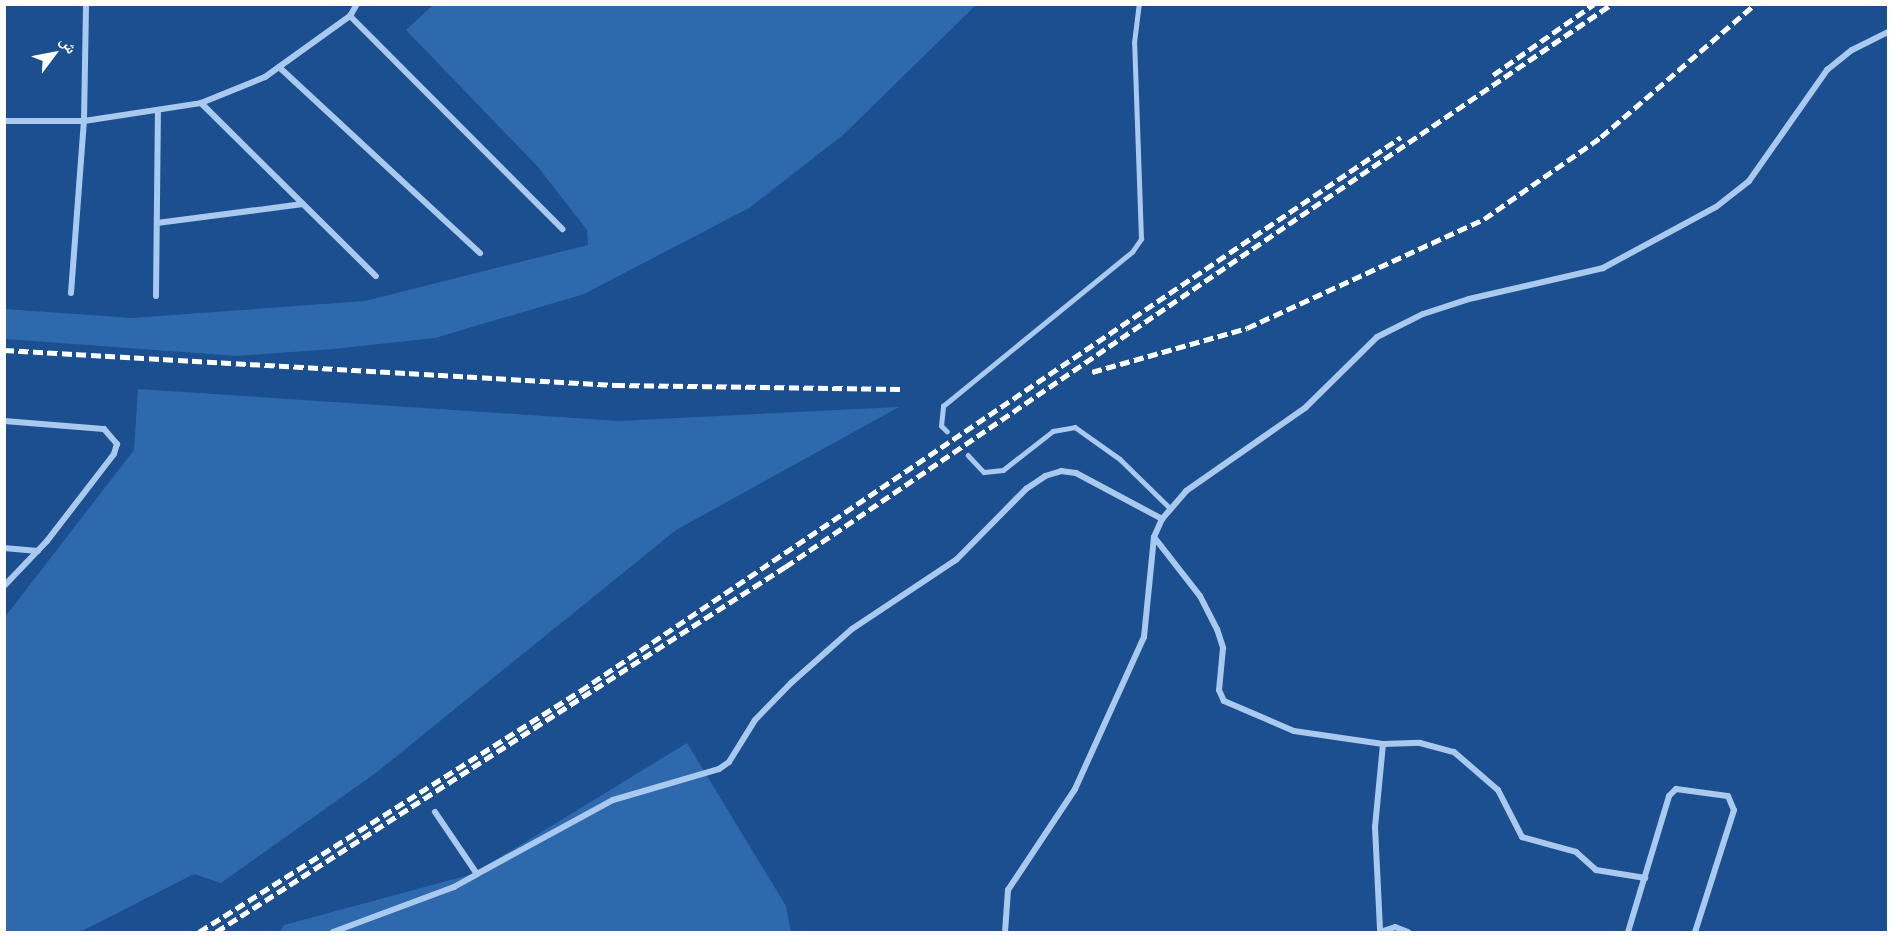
<!DOCTYPE html>
<html>
<head>
<meta charset="utf-8">
<style>
	body { margin:0 }
	#map { position:relative; width:1893px; height:937px; overflow:hidden; background:#1b4f8f; font-family:Inter,"Noto Naskh Arabic",sans-serif }
	div>[style] { position:absolute }
	.green>* { inset:0; background:#2e69ad }
	.service>* { height:4.5px; margin:-2.25px; padding:0 2.25px; transform-origin:2.25px; border-radius:2.25px; background:#a9c9ee }
	.minor>* { height:6px; margin:-3px; padding:0 3px; transform-origin:3px; border-radius:3px; background:#a9c9ee }
	.rail>* { height:4.5px; margin-top:-2.25px; transform-origin:0; background:repeating-linear-gradient(90deg,#fff 0 10px,transparent 0 14.5px) }
	span { translate:-50% -50%; white-space:nowrap; text-align:center; line-height:1.15; -webkit-text-stroke:6px #1b4f8f; paint-order:stroke }
	.frame { position:absolute; inset:0; border:6px solid #fff; pointer-events:none }
	.north { position:absolute; left:24px; top:24px; width:60px; height:60px; -webkit-text-stroke:4px #1b4f8f; paint-order:stroke; rotate:58deg; font-size:16px; font-weight:700; line-height:24px; text-align:center; color:#fff }
	.north::after { content:''; display:block; margin:auto; width:21px; height:27px; background:#fff; clip-path:polygon(50% 0,100% 100%,50% 72%,0 100%) }
</style>
</head>
<body>
<div id="map">
	<div class="green">
		<i style="clip-path:polygon(433px 5px,976px 5px,843px 135px,749px 208px,584px 294px,435px 338px,333px 349px,237px 356px,5px 339px,5px 309px,132px 318px,365px 301px,588px 245px,587px 230px,538px 167px,406px 30px)"></i>
		<i style="clip-path:polygon(138px 389px,619px 421px,899px 407px,676px 530px,377px 772px,221px 883px,194px 874px,80px 932px,5px 932px,5px 617px,134px 450px)"></i>
		<i style="clip-path:polygon(687px 743px,786px 906px,791px 932px,280px 932px,284px 925px,473px 874px)"></i>
	</div>
	<div class="service">
		<i style="left:947px;top:432px;width:8px;rotate:-135deg"></i>
		<i style="left:941px;top:426px;width:20px;rotate:-84deg"></i>
		<i style="left:943px;top:406px;width:244px;rotate:-39.2deg"></i>
		<i style="left:1132px;top:252px;width:16px;rotate:-55deg"></i>
		<i style="left:1141px;top:239px;width:196px;rotate:-92deg"></i>
		<i style="left:1134px;top:43px;width:39px;rotate:-83deg"></i>
		<i style="left:968px;top:455px;width:23px;rotate:47deg"></i>
		<i style="left:984px;top:472px;width:19px;rotate:-6deg"></i>
		<i style="left:1003px;top:470px;width:63px;rotate:-38deg"></i>
		<i style="left:1053px;top:431px;width:22px;rotate:-10deg"></i>
		<i style="left:1075px;top:427px;width:55px;rotate:35.4deg"></i>
		<i style="left:1120px;top:459px;width:70px;rotate:44.4deg"></i>
	</div>
	<div class="minor">
		<i style="left:350px;top:16px;width:14px;rotate:-60deg"></i>
		<i style="left:279px;top:67px;width:274px;rotate:42.8deg"></i>
		<i style="left:201px;top:103px;width:246px;rotate:44.7deg"></i>
		<i style="left:4px;top:121px;width:80px"></i>
		<i style="left:84px;top:121px;width:118px;rotate:-8.7deg"></i>
		<i style="left:201px;top:103px;width:69px;rotate:-22.1deg"></i>
		<i style="left:265px;top:77px;width:105px;rotate:-35.7deg"></i>
		<i style="left:350px;top:16px;width:301px;rotate:45.1deg"></i>
		<i style="left:157px;top:223px;width:147px;rotate:-7.4deg"></i>
		<i style="left:71px;top:293px;width:172px;rotate:-85.7deg"></i>
		<i style="left:84px;top:121px;width:117px;rotate:-89deg"></i>
		<i style="left:156px;top:296px;width:186px;rotate:-89.4deg"></i>
		<i style="left:4px;top:421px;width:100px;rotate:4.6deg"></i>
		<i style="left:104px;top:429px;width:20px;rotate:49deg"></i>
		<i style="left:117px;top:444px;width:10px;rotate:107deg"></i>
		<i style="left:114px;top:454px;width:110px;rotate:127.6deg"></i>
		<i style="left:47px;top:541px;width:62px;rotate:133.7deg"></i>
		<i style="left:1154px;top:537px;width:75px;rotate:52.1deg"></i>
		<i style="left:1200px;top:596px;width:37px;rotate:63deg"></i>
		<i style="left:1217px;top:629px;width:20px;rotate:72deg"></i>
		<i style="left:1223px;top:648px;width:42px;rotate:95.4deg"></i>
		<i style="left:1219px;top:690px;width:12px;rotate:66deg"></i>
		<i style="left:1224px;top:701px;width:76px;rotate:23.2deg"></i>
		<i style="left:1294px;top:731px;width:90px;rotate:8.3deg"></i>
		<i style="left:1383px;top:744px;width:83px;rotate:95.5deg"></i>
		<i style="left:1375px;top:827px;width:102px;rotate:87.2deg"></i>
		<i style="left:4px;top:548px;width:34px;rotate:5deg"></i>
		<i style="left:1383px;top:744px;width:37px;rotate:-2deg"></i>
		<i style="left:1420px;top:743px;width:35px;rotate:15deg"></i>
		<i style="left:1454px;top:752px;width:58px;rotate:40.8deg"></i>
		<i style="left:1498px;top:790px;width:53px;rotate:62.9deg"></i>
		<i style="left:1522px;top:837px;width:56px;rotate:15.5deg"></i>
		<i style="left:1576px;top:852px;width:27px;rotate:42deg"></i>
		<i style="left:1596px;top:870px;width:50px;rotate:9.3deg"></i>
		<i style="left:477px;top:874px;width:155px;rotate:-28.6deg"></i>
		<i style="left:613px;top:800px;width:110px;rotate:-16.3deg"></i>
		<i style="left:719px;top:769px;width:12px;rotate:-35deg"></i>
		<i style="left:729px;top:762px;width:49px;rotate:-58.2deg"></i>
		<i style="left:755px;top:720px;width:52px;rotate:-45.8deg"></i>
		<i style="left:791px;top:683px;width:81px;rotate:-41.5deg"></i>
		<i style="left:852px;top:629px;width:125px;rotate:-33.6deg"></i>
		<i style="left:956px;top:560px;width:100px;rotate:-45.4deg"></i>
		<i style="left:1026px;top:489px;width:23px;rotate:-34deg"></i>
		<i style="left:1045px;top:476px;width:17px;rotate:-17deg"></i>
		<i style="left:1061px;top:471px;width:15px;rotate:8deg"></i>
		<i style="left:1076px;top:473px;width:98px;rotate:28.1deg"></i>
		<i style="left:333px;top:932px;width:129px;rotate:-20.4deg"></i>
		<i style="left:454px;top:887px;width:26px;rotate:-29deg"></i>
		<i style="left:477px;top:874px;width:75px;rotate:-124.1deg"></i>
		<i style="left:1005px;top:932px;width:42px;rotate:-85.9deg"></i>
		<i style="left:1008px;top:890px;width:121px;rotate:-56.4deg"></i>
		<i style="left:1075px;top:789px;width:167px;rotate:-65.6deg"></i>
		<i style="left:1144px;top:637px;width:100px;rotate:-84.3deg"></i>
		<i style="left:1154px;top:537px;width:20px;rotate:-66deg"></i>
		<i style="left:1162px;top:519px;width:37px;rotate:-49deg"></i>
		<i style="left:1186px;top:491px;width:145px;rotate:-34.9deg"></i>
		<i style="left:1305px;top:408px;width:101px;rotate:-44.6deg"></i>
		<i style="left:1377px;top:337px;width:51px;rotate:-26.6deg"></i>
		<i style="left:1423px;top:314px;width:48px;rotate:-18.1deg"></i>
		<i style="left:1469px;top:299px;width:138px;rotate:-13deg"></i>
		<i style="left:1603px;top:268px;width:128px;rotate:-28.4deg"></i>
		<i style="left:1716px;top:207px;width:42px;rotate:-38.2deg"></i>
		<i style="left:1749px;top:181px;width:136px;rotate:-54.9deg"></i>
		<i style="left:1827px;top:70px;width:32px;rotate:-39deg"></i>
		<i style="left:1852px;top:50px;width:40px;rotate:-26.6deg"></i>
		<i style="left:1380px;top:932px;width:16px;rotate:-18deg"></i>
		<i style="left:1395px;top:927px;width:14px;rotate:21deg"></i>
		<i style="left:1628px;top:932px;width:142px;rotate:-73.2deg"></i>
		<i style="left:1669px;top:796px;width:10px;rotate:-45deg"></i>
		<i style="left:1676px;top:789px;width:52px;rotate:7.7deg"></i>
		<i style="left:1728px;top:796px;width:15px;rotate:67deg"></i>
		<i style="left:1734px;top:810px;width:128px;rotate:107.7deg"></i>
	</div>
	<div class="rail">
		<i style="left:1493px;top:75px;width:123px;rotate:-35.1deg"></i>
		<i style="left:4px;top:350px;width:612px;rotate:3.28deg"></i>
		<i style="left:615px;top:385px;width:285px;rotate:0.8deg"></i>
		<i style="left:1092px;top:372px;width:161px;rotate:-15.8deg"></i>
		<i style="left:1247px;top:328px;width:261px;rotate:-24.7deg"></i>
		<i style="left:1484px;top:219px;width:143px;rotate:-35deg"></i>
		<i style="left:1601px;top:137px;width:203px;rotate:-40.8deg"></i>
		<i style="left:199px;top:932px;width:451px;rotate:-32.3deg"></i>
		<i style="left:580px;top:691px;width:990px;rotate:-34.01deg"></i>
		<i style="left:216px;top:932px;width:676px;rotate:-32.68deg"></i>
		<i style="left:785px;top:567px;width:1000px;rotate:-34.25deg"></i>
	</div>
	<div class="frame"></div>
	<div class="north">ش</div>
</div>
</body>
</html>
